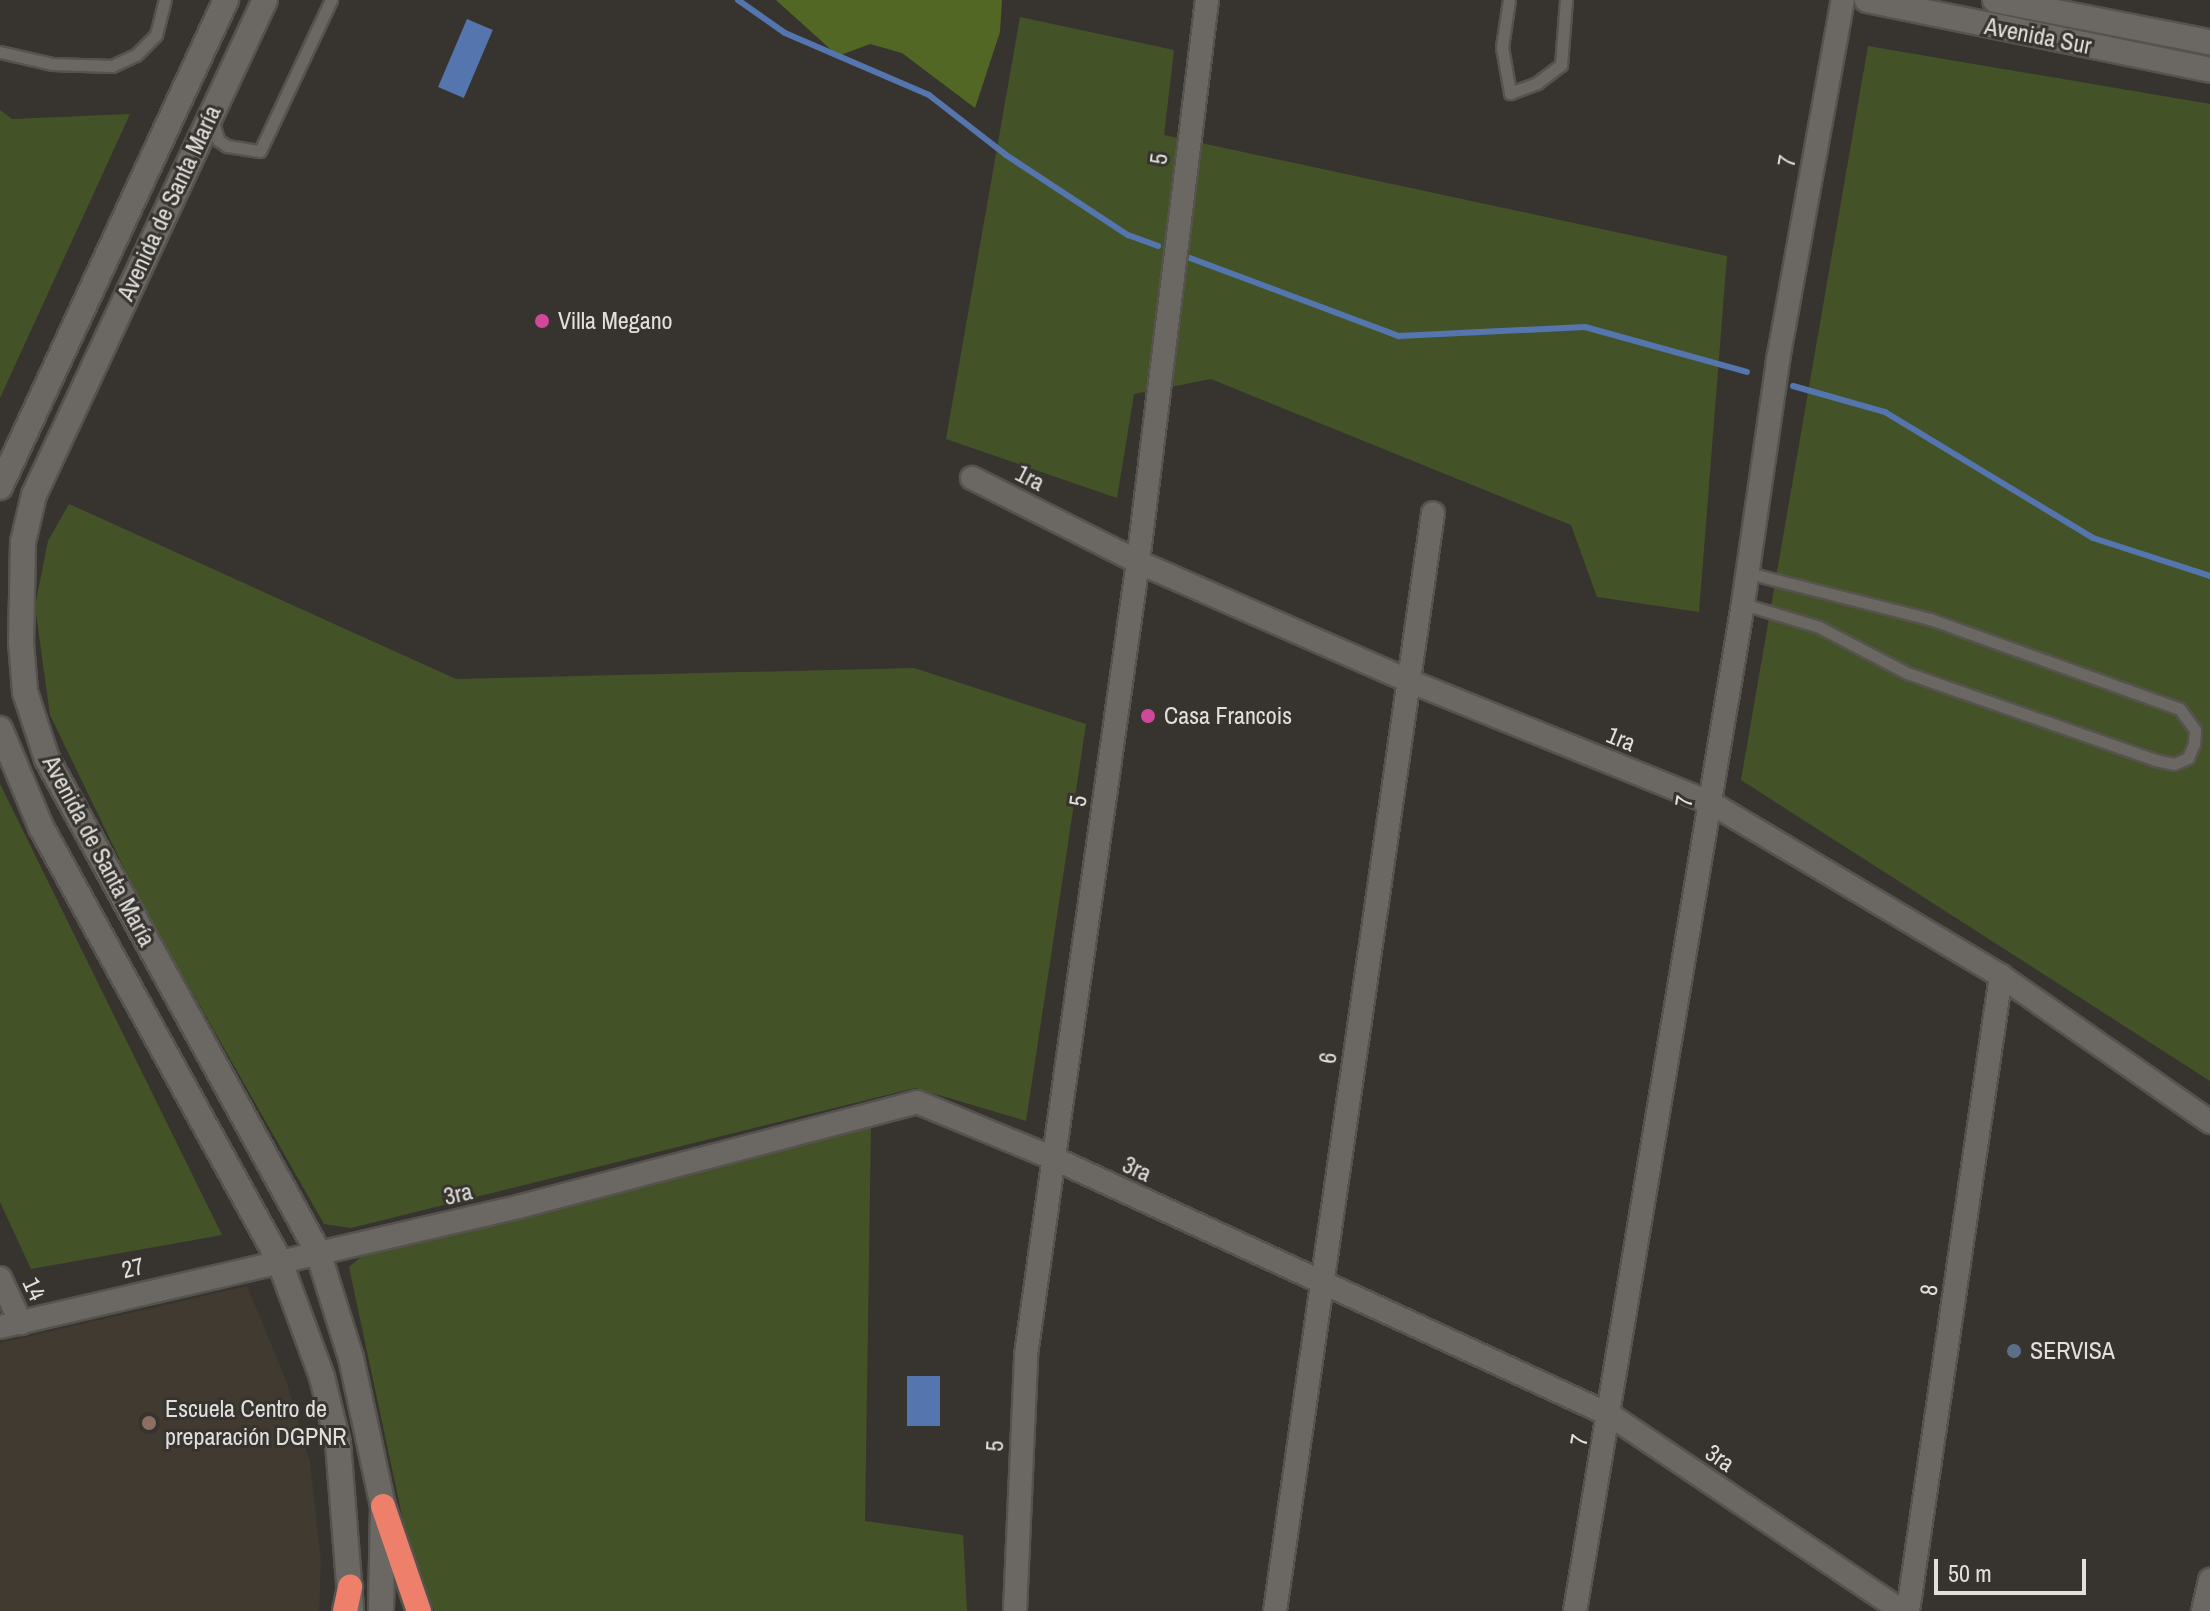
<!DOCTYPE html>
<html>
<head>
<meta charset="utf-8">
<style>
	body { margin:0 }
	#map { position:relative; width:2210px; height:1611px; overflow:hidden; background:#373430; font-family:"Archivo Narrow",sans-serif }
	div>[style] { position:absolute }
	.built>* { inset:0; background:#413a30 }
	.green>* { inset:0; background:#445327 }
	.forest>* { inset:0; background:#516723 }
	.water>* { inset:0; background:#5575af; transform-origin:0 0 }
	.stream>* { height:6px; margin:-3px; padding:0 3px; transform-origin:3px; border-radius:3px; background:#5575af }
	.roads { filter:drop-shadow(2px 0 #56534f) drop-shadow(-2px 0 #56534f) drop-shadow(0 2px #56534f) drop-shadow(0 -2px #56534f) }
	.lane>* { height:11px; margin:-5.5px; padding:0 5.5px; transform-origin:5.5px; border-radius:5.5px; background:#6b6863 }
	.street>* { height:22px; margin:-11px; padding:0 11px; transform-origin:11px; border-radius:11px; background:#6b6863 }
	.secondary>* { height:24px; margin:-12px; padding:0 12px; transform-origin:12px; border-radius:12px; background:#6b6863 }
	.highway>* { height:24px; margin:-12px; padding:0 12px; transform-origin:12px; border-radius:12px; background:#ee806b }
	.dots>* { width:22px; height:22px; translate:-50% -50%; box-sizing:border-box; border:4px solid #373430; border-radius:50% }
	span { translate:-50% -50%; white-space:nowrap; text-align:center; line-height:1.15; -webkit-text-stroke:6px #373430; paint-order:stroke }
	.street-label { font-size:24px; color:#e2e0dd }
	.poi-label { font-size:24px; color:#e2e0dd }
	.left { translate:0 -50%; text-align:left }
	.scale { position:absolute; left:1934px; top:1559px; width:152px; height:36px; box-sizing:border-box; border:4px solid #e2e0dd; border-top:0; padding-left:10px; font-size:24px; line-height:28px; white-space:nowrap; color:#e2e0dd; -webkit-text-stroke:6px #373430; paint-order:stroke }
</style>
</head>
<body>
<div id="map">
	<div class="built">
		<i style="clip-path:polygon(247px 1286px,287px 1383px,310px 1463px,321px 1561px,319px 1611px,0 1611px,0 1343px)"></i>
	</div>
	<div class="green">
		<i style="clip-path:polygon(1020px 17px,1174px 50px,1164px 135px,1727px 256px,1699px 612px,1597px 597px,1571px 525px,1211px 379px,1134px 394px,1117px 498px,946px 439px)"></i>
		<i style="clip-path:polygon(1868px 46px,2210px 104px,2210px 1081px,1741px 780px)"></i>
		<i style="clip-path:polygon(0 110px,12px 119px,130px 114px,0 398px)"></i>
		<i style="clip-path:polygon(69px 504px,456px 679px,914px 668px,1086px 724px,1026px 1121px,915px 1088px,351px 1228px,324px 1224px,138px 897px,50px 715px,35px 606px,48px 541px)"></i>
		<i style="clip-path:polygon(0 784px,222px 1235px,31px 1269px,0 1202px)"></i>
		<i style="clip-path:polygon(871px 1124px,865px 1521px,963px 1535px,967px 1611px,434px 1611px,404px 1525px,349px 1267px,361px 1257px)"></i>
	</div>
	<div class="forest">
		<i style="clip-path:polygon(776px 0,1002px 0,1000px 32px,975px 108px,902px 53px,870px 44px,838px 56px)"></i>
	</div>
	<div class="water">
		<i style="left:467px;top:19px;width:28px;height:74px;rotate:23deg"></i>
		<i style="left:907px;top:1376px;width:33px;height:50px"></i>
	</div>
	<div class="stream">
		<i style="left:738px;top:0;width:57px;rotate:35.1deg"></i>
		<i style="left:785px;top:33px;width:157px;rotate:23.3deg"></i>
		<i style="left:929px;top:95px;width:98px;rotate:37.9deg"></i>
		<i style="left:1006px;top:155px;width:146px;rotate:33.3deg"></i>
		<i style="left:1128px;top:235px;width:32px;rotate:20deg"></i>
		<i style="left:1190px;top:258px;width:223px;rotate:20.5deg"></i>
		<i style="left:1399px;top:336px;width:186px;rotate:-2.8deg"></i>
		<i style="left:1585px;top:327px;width:168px;rotate:15.5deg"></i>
		<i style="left:1793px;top:386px;width:96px;rotate:15.8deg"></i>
		<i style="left:1885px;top:412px;width:243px;rotate:31.2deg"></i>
		<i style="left:2093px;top:538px;width:123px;rotate:18deg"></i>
	</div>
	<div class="roads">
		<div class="lane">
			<i style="left:1509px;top:0;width:48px;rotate:98.5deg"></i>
			<i style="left:1502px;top:47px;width:47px;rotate:80.1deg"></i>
			<i style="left:1510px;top:93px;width:29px;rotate:-20deg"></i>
			<i style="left:1537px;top:83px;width:30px;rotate:-37deg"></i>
			<i style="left:1561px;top:65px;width:65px;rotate:-85.6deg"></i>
			<i style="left:0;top:52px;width:53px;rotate:13deg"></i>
			<i style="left:52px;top:64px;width:60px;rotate:1.9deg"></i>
			<i style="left:112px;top:66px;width:26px;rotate:-25deg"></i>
			<i style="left:136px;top:55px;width:28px;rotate:-45deg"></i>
			<i style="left:156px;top:35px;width:36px;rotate:-76deg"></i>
			<i style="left:213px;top:122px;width:19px;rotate:74deg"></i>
			<i style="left:218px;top:140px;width:11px;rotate:34deg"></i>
			<i style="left:227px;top:146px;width:33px;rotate:9deg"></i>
			<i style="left:260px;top:151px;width:167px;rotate:-64.8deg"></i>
			<i style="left:1743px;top:604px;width:79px;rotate:16.8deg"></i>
			<i style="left:1819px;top:627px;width:99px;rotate:27.6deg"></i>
			<i style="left:1907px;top:673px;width:263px;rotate:19.3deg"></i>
			<i style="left:2155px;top:760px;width:19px;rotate:12deg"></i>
			<i style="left:2174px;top:764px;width:15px;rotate:-23deg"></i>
			<i style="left:2188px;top:758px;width:15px;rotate:-67deg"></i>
			<i style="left:2194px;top:744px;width:14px;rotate:-86deg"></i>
			<i style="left:2195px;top:730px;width:26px;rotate:-126deg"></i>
			<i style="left:2180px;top:709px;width:266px;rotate:-160.2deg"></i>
			<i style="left:1930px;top:619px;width:188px;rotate:-165.8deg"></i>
		</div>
		<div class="street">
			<i style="left:972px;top:478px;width:186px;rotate:26.8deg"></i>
			<i style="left:1138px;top:562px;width:296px;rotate:23.7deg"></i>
			<i style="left:1409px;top:681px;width:326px;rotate:22deg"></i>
			<i style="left:1711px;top:803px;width:338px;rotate:30.8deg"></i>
			<i style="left:2001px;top:976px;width:255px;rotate:34.9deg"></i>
			<i style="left:0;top:1278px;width:50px;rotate:65deg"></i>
			<i style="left:0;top:1327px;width:532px;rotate:-13.04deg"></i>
			<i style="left:518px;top:1207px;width:413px;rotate:-14.7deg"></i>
			<i style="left:917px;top:1102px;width:147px;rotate:22.4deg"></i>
			<i style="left:1053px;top:1158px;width:613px;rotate:24.77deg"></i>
			<i style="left:1610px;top:1415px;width:352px;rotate:33.9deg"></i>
			<i style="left:1015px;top:1611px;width:256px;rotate:-87.5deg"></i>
			<i style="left:1026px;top:1355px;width:801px;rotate:-81.96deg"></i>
			<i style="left:1138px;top:562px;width:566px;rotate:-83deg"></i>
			<i style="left:1275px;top:1611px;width:1109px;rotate:-81.81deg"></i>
			<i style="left:1575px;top:1611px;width:1021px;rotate:-80.53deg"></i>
			<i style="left:1743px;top:604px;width:246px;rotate:-81.8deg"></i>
			<i style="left:1778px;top:360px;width:366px;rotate:-79.8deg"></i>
			<i style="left:1908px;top:1611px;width:642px;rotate:-81.67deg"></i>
			<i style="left:2203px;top:1611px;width:32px;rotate:-77deg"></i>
		</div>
		<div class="secondary">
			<i style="left:265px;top:0;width:546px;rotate:115.02deg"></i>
			<i style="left:34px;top:495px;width:48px;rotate:103.2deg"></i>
			<i style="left:23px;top:542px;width:100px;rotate:91.1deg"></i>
			<i style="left:21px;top:642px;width:50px;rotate:85.4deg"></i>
			<i style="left:25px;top:692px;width:71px;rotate:71.8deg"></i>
			<i style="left:47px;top:759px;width:563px;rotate:61.2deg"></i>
			<i style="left:318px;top:1252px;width:111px;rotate:72.7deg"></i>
			<i style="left:351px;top:1358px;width:151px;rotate:77.8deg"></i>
			<i style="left:383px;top:1506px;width:105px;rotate:91.1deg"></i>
			<i style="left:1867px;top:0;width:350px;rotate:11.5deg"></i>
			<i style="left:1995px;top:0;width:219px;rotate:11.1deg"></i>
			<i style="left:0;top:487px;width:537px;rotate:-65.11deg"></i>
			<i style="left:0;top:729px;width:106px;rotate:67.3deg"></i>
			<i style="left:41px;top:827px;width:494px;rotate:61.2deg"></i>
			<i style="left:279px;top:1260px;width:125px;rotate:69.8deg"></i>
			<i style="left:322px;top:1377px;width:68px;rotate:76.4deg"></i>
			<i style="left:338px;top:1443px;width:167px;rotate:85.5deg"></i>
		</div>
		<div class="highway">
			<i style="left:383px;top:1506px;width:111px;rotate:71.1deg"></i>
			<i style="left:345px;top:1611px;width:25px;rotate:-78deg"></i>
		</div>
	</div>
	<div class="dots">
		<i style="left:542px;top:321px;background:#d1479c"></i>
		<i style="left:1148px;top:716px;background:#d1479c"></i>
		<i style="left:2014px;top:1351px;background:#5c6f8a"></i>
		<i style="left:149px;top:1423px;background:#8d6e63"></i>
	</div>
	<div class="street-label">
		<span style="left:2038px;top:36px;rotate:11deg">Avenida Sur</span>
		<span style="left:1159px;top:159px;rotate:-83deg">5</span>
		<span style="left:1787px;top:161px;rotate:-80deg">7</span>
		<span style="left:169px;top:203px;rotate:-65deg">Avenida de Santa María</span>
		<span style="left:1030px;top:478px;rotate:27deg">1ra</span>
		<span style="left:1621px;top:739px;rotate:22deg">1ra</span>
		<span style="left:1078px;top:801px;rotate:-82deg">5</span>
		<span style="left:1684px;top:801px;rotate:-81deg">7</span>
		<span style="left:99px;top:851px;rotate:62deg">Avenida de Santa María</span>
		<span style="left:1328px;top:1058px;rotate:-82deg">6</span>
		<span style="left:1137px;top:1169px;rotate:25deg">3ra</span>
		<span style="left:458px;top:1194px;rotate:-13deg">3ra</span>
		<span style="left:133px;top:1268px;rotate:-14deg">27</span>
		<span style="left:34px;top:1289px;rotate:65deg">14</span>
		<span style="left:1929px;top:1290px;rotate:-82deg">8</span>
		<span style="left:1579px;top:1440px;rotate:-80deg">7</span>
		<span style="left:995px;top:1446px;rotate:-87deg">5</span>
		<span style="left:1720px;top:1458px;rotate:34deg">3ra</span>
	</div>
	<div class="poi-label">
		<span class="left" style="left:558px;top:321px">Villa Megano</span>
		<span class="left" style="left:1164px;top:716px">Casa Francois</span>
		<span class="left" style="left:2030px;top:1351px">SERVISA</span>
		<span class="left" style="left:165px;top:1423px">Escuela Centro de<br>preparación DGPNR</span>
	</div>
	<div class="scale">50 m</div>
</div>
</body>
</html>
